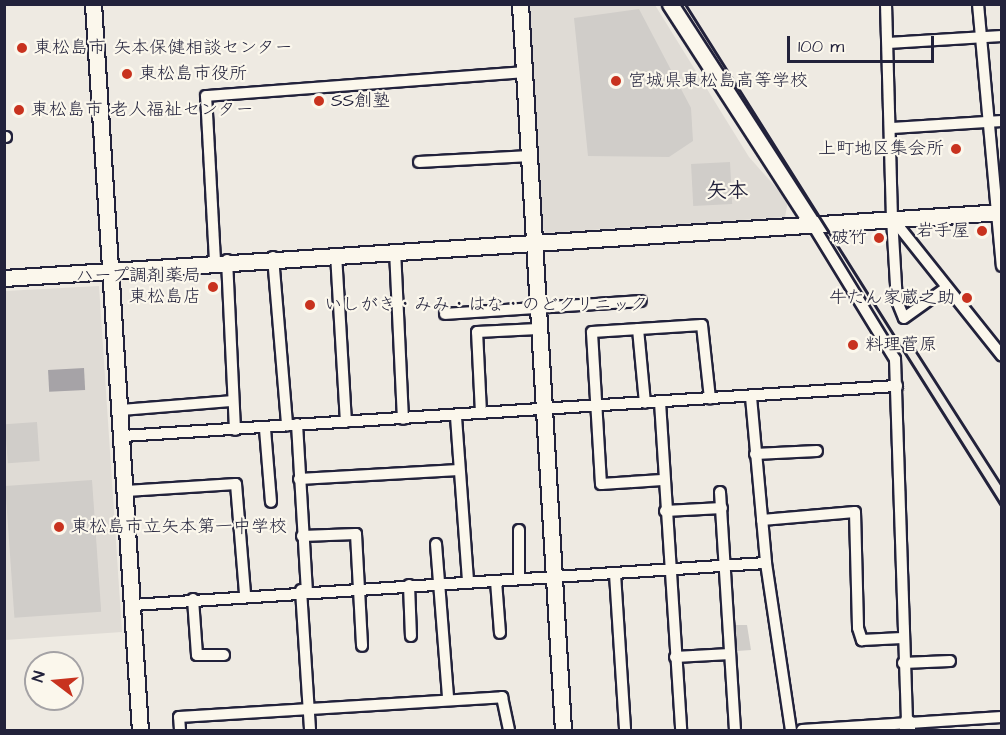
<!DOCTYPE html>
<html>
<head>
<meta charset="utf-8">
<style>
	body { margin:0 }
	#map { position:relative; width:1006px; height:735px; overflow:hidden; background:#eeeae2; font-family:"Architects Daughter","Klee One",sans-serif }
	div>[style] { position:absolute }
	.built>* { inset:0; background:#dfdbd5 }
	.green>* { inset:0; background:#d0cdc9; transform-origin:0 0 }
	.water>* { inset:0; background:#a6a3a7; transform-origin:0 0 }
	.roads { filter:drop-shadow(2px 0 #22223b) drop-shadow(-2px 0 #22223b) drop-shadow(0 2px #22223b) drop-shadow(0 -2px #22223b) }
	.street>* { height:10px; margin:-5px; padding:0 5px; transform-origin:5px; border-radius:5px; background:#fbf7ec }
	.secondary>* { height:15px; margin:-7.5px; padding:0 7.5px; transform-origin:7.5px; border-radius:7.5px; background:#fbf7ec }
	.rail>* { height:3px; margin:-1.5px; padding:0 1.5px; transform-origin:1.5px; border-radius:1.5px; background:#22223b }
	.dots>* { width:16px; height:16px; translate:-50% -50%; box-sizing:border-box; border:3px solid #fbf7ec; border-radius:50% }
	span { translate:-50% -50%; white-space:nowrap; text-align:center; line-height:1.15; -webkit-text-stroke:4.5px #fbf7ec; paint-order:stroke }
	.poi-label { font-size:18px; color:#22223b }
	.left { translate:0 -50%; text-align:left }
	.right { translate:-100% -50%; text-align:right }
	.quarter-label { font-size:21px; color:#22223b; font-weight:700 }
	.frame { position:absolute; inset:0; border:6px solid #22223b; pointer-events:none }
	.north { position:absolute; left:24px; top:651px; width:60px; height:60px; box-sizing:border-box; background:#fbf7ec; border:2px solid #a4a2a5; border-radius:50%; rotate:286deg; font-size:16px; font-weight:700; line-height:24px; text-align:center; color:#22223b }
	.north::after { content:''; display:block; margin:auto; width:21px; height:27px; background:#c8321e; clip-path:polygon(50% 0,100% 100%,50% 72%,0 100%) }
	.scale { position:absolute; left:787px; top:36px; width:147px; height:27px; box-sizing:border-box; border:3px solid #22223b; border-top:0; padding-left:8px; font-size:18px; line-height:21px; white-space:nowrap; color:#22223b; -webkit-text-stroke:4px #fbf7ec; paint-order:stroke }
</style>
</head>
<body>
<div id="map">
	<div class="built">
		<i style="clip-path:polygon(524px 5px,655px 5px,749px 157px,788px 201px,785px 217px,546px 233px,540px 225px)"></i>
		<i style="clip-path:polygon(99px 286px,122px 632px,5px 640px,5px 291px)"></i>
	</div>
	<div class="green">
		<i style="clip-path:polygon(639px 9px,691px 108px,693px 141px,669px 157px,588px 156px,574px 18px)"></i>
		<i style="left:730px;top:162px;width:42px;height:39px;rotate:87deg"></i>
		<i style="left:37px;top:422px;width:39px;height:32px;rotate:86deg"></i>
		<i style="left:92px;top:480px;width:132px;height:87px;rotate:86deg"></i>
		<i style="clip-path:polygon(735px 625px,747px 625px,751px 650px,737px 651px)"></i>
	</div>
	<div class="water">
		<i style="left:84px;top:368px;width:22px;height:36px;rotate:87deg"></i>
	</div>
	<div class="roads">
		<div class="street">
			<i style="left:886px;top:4px;width:214px;rotate:88.4deg"></i>
			<i style="left:892px;top:218px;width:176px;rotate:51.4deg"></i>
			<i style="left:978px;top:4px;width:263px;rotate:84.8deg"></i>
			<i style="left:888px;top:43px;width:114px;rotate:-3.5deg"></i>
			<i style="left:892px;top:128px;width:110px;rotate:-3.6deg"></i>
			<i style="left:4px;top:137px;width:2px"></i>
			<i style="left:419px;top:162px;width:111px;rotate:-3.1deg"></i>
			<i style="left:892px;top:218px;width:83px;rotate:86.6deg"></i>
			<i style="left:897px;top:301px;width:18px;rotate:68deg"></i>
			<i style="left:904px;top:318px;width:52px;rotate:-35.5deg"></i>
			<i style="left:811px;top:222px;width:161px;rotate:58.5deg"></i>
			<i style="left:895px;top:359px;width:363px;rotate:88.1deg"></i>
			<i style="left:395px;top:250px;width:169px;rotate:87.3deg"></i>
			<i style="left:336px;top:254px;width:168px;rotate:86.6deg"></i>
			<i style="left:273px;top:257px;width:169px;rotate:85.2deg"></i>
			<i style="left:227px;top:260px;width:170px;rotate:87.3deg"></i>
			<i style="left:215px;top:261px;width:165px;rotate:-93.1deg"></i>
			<i style="left:206px;top:96px;width:319px;rotate:-4.3deg"></i>
			<i style="left:445px;top:314px;width:196px;rotate:-3.8deg"></i>
			<i style="left:638px;top:329px;width:74px;rotate:84.6deg"></i>
			<i style="left:751px;top:397px;width:167px;rotate:84.8deg"></i>
			<i style="left:766px;top:563px;width:169px;rotate:81.5deg"></i>
			<i style="left:660px;top:402px;width:329px;rotate:86.3deg"></i>
			<i style="left:120px;top:410px;width:112px;rotate:-4.6deg"></i>
			<i style="left:481px;top:413px;width:81px;rotate:-92.8deg"></i>
			<i style="left:477px;top:332px;width:61px;rotate:-2.8deg"></i>
			<i style="left:456px;top:417px;width:164px;rotate:85.8deg"></i>
			<i style="left:297px;top:424px;width:167px;rotate:86.6deg"></i>
			<i style="left:265px;top:429px;width:73px;rotate:85.3deg"></i>
			<i style="left:123px;top:436px;width:776px;rotate:-3.7deg"></i>
			<i style="left:755px;top:454px;width:62px;rotate:-2.8deg"></i>
			<i style="left:299px;top:479px;width:160px;rotate:-3.2deg"></i>
			<i style="left:662px;top:480px;width:61px;rotate:176.2deg"></i>
			<i style="left:601px;top:484px;width:152px;rotate:-93.4deg"></i>
			<i style="left:592px;top:332px;width:110px;rotate:-3.6deg"></i>
			<i style="left:702px;top:325px;width:74px;rotate:83.8deg"></i>
			<i style="left:126px;top:491px;width:110px;rotate:-3.6deg"></i>
			<i style="left:236px;top:484px;width:110px;rotate:85.3deg"></i>
			<i style="left:720px;top:492px;width:238px;rotate:86.4deg"></i>
			<i style="left:665px;top:511px;width:57px;rotate:-3deg"></i>
			<i style="left:762px;top:520px;width:93px;rotate:-4.9deg"></i>
			<i style="left:855px;top:512px;width:116px;rotate:88.5deg"></i>
			<i style="left:858px;top:628px;width:13px;rotate:72deg"></i>
			<i style="left:862px;top:640px;width:40px;rotate:-2.9deg"></i>
			<i style="left:519px;top:530px;width:49px;rotate:90deg"></i>
			<i style="left:302px;top:536px;width:54px;rotate:-2.1deg"></i>
			<i style="left:356px;top:534px;width:112px;rotate:86.9deg"></i>
			<i style="left:436px;top:544px;width:154px;rotate:85.5deg"></i>
			<i style="left:615px;top:574px;width:156px;rotate:86.3deg"></i>
			<i style="left:496px;top:581px;width:52px;rotate:85.6deg"></i>
			<i style="left:409px;top:585px;width:51px;rotate:87.8deg"></i>
			<i style="left:301px;top:590px;width:140px;rotate:86.3deg"></i>
			<i style="left:193px;top:599px;width:56px;rotate:85.9deg"></i>
			<i style="left:197px;top:655px;width:27px"></i>
			<i style="left:133px;top:605px;width:634px;rotate:-3.8deg"></i>
			<i style="left:675px;top:657px;width:55px;rotate:-3.1deg"></i>
			<i style="left:903px;top:663px;width:47px;rotate:-2.4deg"></i>
			<i style="left:180px;top:730px;width:13px;rotate:-94deg"></i>
			<i style="left:179px;top:717px;width:324px;rotate:-3.5deg"></i>
			<i style="left:502px;top:697px;width:34px;rotate:78deg"></i>
			<i style="left:802px;top:730px;width:200px;rotate:-3.7deg"></i>
		</div>
		<div class="secondary">
			<i style="left:93px;top:4px;width:728px;rotate:86.3deg"></i>
			<i style="left:520px;top:4px;width:727px;rotate:86.61deg"></i>
			<i style="left:670px;top:4px;width:260px;rotate:57.1deg"></i>
			<i style="left:4px;top:278px;width:1000px;rotate:-3.78deg"></i>
			<i style="left:907px;top:722px;width:8px;rotate:90deg"></i>
		</div>
	</div>
	<div class="rail">
		<i style="left:685px;top:4px;width:595px;rotate:57.78deg"></i>
		<i style="left:913px;top:347px;width:165px;rotate:57.4deg"></i>
	</div>
	<div class="dots">
		<i style="left:22px;top:48px;background:#c8321e"></i>
		<i style="left:127px;top:74px;background:#c8321e"></i>
		<i style="left:616px;top:81px;background:#c8321e"></i>
		<i style="left:319px;top:101px;background:#c8321e"></i>
		<i style="left:19px;top:110px;background:#c8321e"></i>
		<i style="left:956px;top:149px;background:#c8321e"></i>
		<i style="left:982px;top:231px;background:#c8321e"></i>
		<i style="left:879px;top:238px;background:#c8321e"></i>
		<i style="left:213px;top:287px;background:#c8321e"></i>
		<i style="left:967px;top:298px;background:#c8321e"></i>
		<i style="left:310px;top:305px;background:#c8321e"></i>
		<i style="left:853px;top:345px;background:#c8321e"></i>
		<i style="left:59px;top:527px;background:#c8321e"></i>
	</div>
	<div class="poi-label">
		<span class="left" style="left:34px;top:48px">東松島市 矢本保健相談センター</span>
		<span class="left" style="left:139px;top:74px">東松島市役所</span>
		<span class="left" style="left:628px;top:81px">宮城県東松島高等学校</span>
		<span class="left" style="left:331px;top:101px">SS創塾</span>
		<span class="left" style="left:31px;top:110px">東松島市 老人福祉センター</span>
		<span class="right" style="left:944px;top:149px">上町地区集会所</span>
		<span class="right" style="left:970px;top:231px">岩手屋</span>
		<span class="right" style="left:867px;top:238px">破竹</span>
		<span class="right" style="left:201px;top:287px">ハープ調剤薬局<br>東松島店</span>
		<span class="right" style="left:955px;top:298px">牛たん家蔵之助</span>
		<span class="left" style="left:324px;top:305px">いしがき・みみ・はな・のどクリニック</span>
		<span class="left" style="left:865px;top:345px">料理菅原</span>
		<span class="left" style="left:71px;top:527px">東松島市立矢本第一中学校</span>
	</div>
	<div class="quarter-label">
		<span style="left:727px;top:191px">矢本</span>
	</div>
	<div class="frame"></div>
	<div class="north">N</div>
	<div class="scale">100 m</div>
</div>
</body>
</html>
